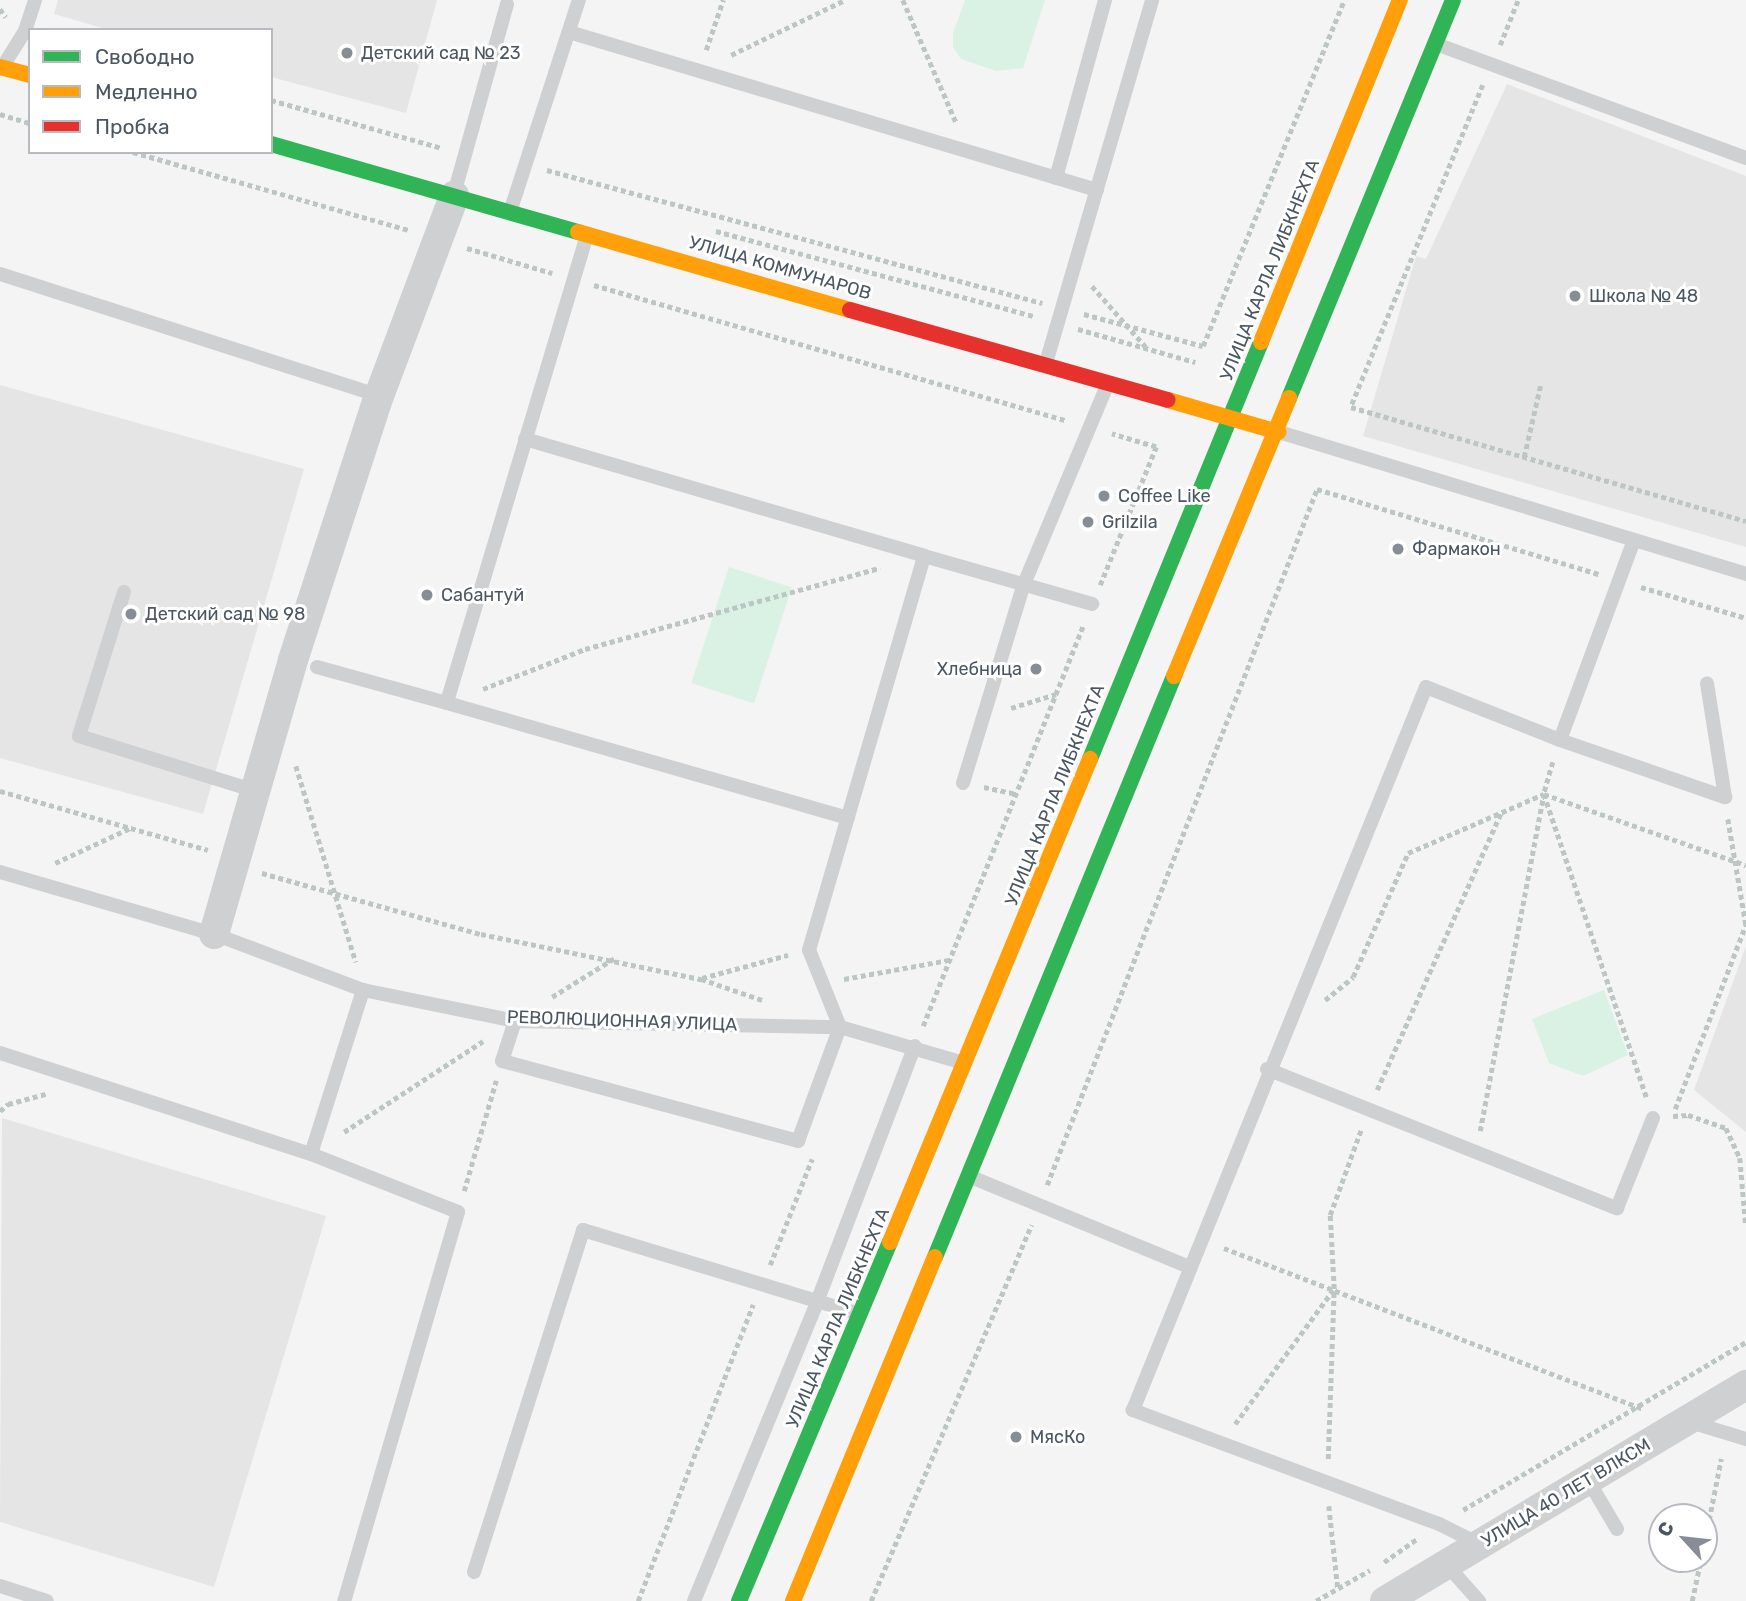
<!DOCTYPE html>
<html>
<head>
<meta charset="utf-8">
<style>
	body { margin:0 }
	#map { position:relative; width:1746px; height:1601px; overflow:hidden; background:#f4f4f4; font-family:Rubik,sans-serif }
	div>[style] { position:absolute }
	.education>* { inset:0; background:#e6e5e6 }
	.green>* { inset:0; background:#d9f2e3; transform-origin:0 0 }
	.path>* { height:4.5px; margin-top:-2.25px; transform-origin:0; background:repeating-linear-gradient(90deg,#bcc7c4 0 5px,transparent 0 8.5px) }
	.lane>* { height:14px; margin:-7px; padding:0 7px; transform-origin:7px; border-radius:7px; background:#ced0d2 }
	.street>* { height:30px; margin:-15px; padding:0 15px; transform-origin:15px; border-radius:15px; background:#ced0d2 }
	.fast>* { height:16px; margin:-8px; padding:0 8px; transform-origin:8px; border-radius:8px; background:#30b455 }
	.slow>* { height:16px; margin:-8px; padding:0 8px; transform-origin:8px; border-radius:8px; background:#ff9f0a }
	.jam>* { height:16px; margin:-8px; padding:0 8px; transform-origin:8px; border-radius:8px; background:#e5322d }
	.dots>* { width:19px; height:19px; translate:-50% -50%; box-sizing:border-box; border:4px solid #fff; border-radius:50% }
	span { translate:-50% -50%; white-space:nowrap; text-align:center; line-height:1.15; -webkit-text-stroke:6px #fff; paint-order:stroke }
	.poi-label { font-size:18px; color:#4a5661 }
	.left { translate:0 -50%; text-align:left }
	.right { translate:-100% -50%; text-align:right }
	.street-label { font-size:18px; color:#4a5661 }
	.legend { position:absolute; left:28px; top:28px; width:245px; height:126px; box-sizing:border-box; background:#fff; border:2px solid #b7bbc0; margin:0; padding:9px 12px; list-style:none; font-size:21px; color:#4a5661 }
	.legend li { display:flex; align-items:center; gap:14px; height:35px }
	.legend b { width:35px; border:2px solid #b7bbc0 }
	.north { position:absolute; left:1648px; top:1503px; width:70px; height:70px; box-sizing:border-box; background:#fff; border:2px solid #b7bbc0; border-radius:50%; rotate:297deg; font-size:19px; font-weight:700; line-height:28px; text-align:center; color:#4a5661 }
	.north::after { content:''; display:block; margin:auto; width:24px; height:32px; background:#868d94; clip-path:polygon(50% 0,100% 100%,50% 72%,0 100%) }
</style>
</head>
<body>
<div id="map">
	<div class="education">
		<i style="clip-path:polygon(58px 0,437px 0,406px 113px,271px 77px,271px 30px,109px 30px,54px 14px)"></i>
		<i style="clip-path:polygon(1507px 84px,1746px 176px,1746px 547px,1363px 436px,1416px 256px,1426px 259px)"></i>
		<i style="clip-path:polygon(0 385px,304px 469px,203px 814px,0 758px)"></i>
		<i style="clip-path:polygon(1746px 946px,1746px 1132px,1694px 1090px)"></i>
		<i style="clip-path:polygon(2px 1118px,326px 1216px,214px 1587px,0 1522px)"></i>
	</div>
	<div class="green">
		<i style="clip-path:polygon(965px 0,1045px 0,1023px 68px,996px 71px,961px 59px,953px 47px,953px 33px)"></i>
		<i style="left:729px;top:567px;width:66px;height:122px;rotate:18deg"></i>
		<i style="clip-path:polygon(1604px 990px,1628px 1055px,1583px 1076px,1549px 1063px,1532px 1019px)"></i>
	</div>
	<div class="path">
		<i style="left:903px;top:0;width:135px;rotate:66.5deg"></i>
		<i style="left:0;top:9px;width:10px;rotate:53deg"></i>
		<i style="left:1500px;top:45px;width:48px;rotate:-68.2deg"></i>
		<i style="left:706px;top:50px;width:53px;rotate:-71.2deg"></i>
		<i style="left:731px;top:55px;width:127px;rotate:-25.8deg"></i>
		<i style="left:1483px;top:85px;width:348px;rotate:112.3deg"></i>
		<i style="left:1351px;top:407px;width:411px;rotate:16.1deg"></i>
		<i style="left:271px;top:100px;width:178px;rotate:15.7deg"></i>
		<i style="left:0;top:114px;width:31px;rotate:17deg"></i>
		<i style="left:133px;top:152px;width:286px;rotate:15.8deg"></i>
		<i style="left:547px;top:170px;width:513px;rotate:15.04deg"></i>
		<i style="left:716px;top:231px;width:331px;rotate:15deg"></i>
		<i style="left:467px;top:248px;width:89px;rotate:16.4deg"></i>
		<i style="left:594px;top:285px;width:492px;rotate:16deg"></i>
		<i style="left:1092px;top:286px;width:81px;rotate:48.5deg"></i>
		<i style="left:1084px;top:314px;width:123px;rotate:15.1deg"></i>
		<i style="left:1203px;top:346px;width:374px;rotate:-67.8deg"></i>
		<i style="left:1078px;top:329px;width:122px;rotate:15.8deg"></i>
		<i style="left:1524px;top:457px;width:76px;rotate:-77.1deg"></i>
		<i style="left:1100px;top:585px;width:149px;rotate:-67.9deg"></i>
		<i style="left:1156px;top:447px;width:46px;rotate:-163.5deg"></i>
		<i style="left:1641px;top:587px;width:109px;rotate:16.4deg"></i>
		<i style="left:483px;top:689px;width:110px;rotate:-21.4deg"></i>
		<i style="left:585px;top:649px;width:306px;rotate:-15.4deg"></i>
		<i style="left:1011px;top:708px;width:47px;rotate:-17.3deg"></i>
		<i style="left:1553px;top:762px;width:33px;rotate:106deg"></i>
		<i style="left:1544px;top:794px;width:322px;rotate:71.3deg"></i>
		<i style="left:296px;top:766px;width:205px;rotate:73deg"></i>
		<i style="left:984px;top:787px;width:33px;rotate:12deg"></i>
		<i style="left:0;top:791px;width:216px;rotate:15.8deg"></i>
		<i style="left:1728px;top:819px;width:107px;rotate:80.3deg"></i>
		<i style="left:55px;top:863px;width:83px;rotate:-25deg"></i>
		<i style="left:262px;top:873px;width:227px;rotate:15.6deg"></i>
		<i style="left:481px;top:934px;width:225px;rotate:11.6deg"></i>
		<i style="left:701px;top:979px;width:68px;rotate:19deg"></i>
		<i style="left:702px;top:978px;width:89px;rotate:-15deg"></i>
		<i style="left:844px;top:979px;width:107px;rotate:-10.3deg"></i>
		<i style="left:552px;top:997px;width:74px;rotate:-31.8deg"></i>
		<i style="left:1325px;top:1000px;width:36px;rotate:-39deg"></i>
		<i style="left:1353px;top:977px;width:136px;rotate:-66.1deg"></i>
		<i style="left:1408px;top:853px;width:148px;rotate:-23.5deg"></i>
		<i style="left:1544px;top:794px;width:214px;rotate:19.4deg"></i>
		<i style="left:923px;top:1026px;width:432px;rotate:-68.2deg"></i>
		<i style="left:1377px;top:1090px;width:303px;rotate:-65.9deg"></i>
		<i style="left:1675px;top:1109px;width:198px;rotate:-69deg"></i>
		<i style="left:0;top:1111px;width:11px;rotate:-41deg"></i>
		<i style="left:8px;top:1104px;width:39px;rotate:-15deg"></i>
		<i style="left:1673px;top:1116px;width:15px;rotate:-4deg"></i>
		<i style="left:1688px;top:1115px;width:40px;rotate:18.9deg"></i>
		<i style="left:1726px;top:1128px;width:33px;rotate:65deg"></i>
		<i style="left:1740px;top:1158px;width:68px;rotate:85deg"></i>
		<i style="left:1480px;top:1131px;width:341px;rotate:-79.3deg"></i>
		<i style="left:344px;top:1132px;width:166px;rotate:-33.2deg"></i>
		<i style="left:1047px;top:1185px;width:747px;rotate:-68.8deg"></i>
		<i style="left:1317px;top:489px;width:295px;rotate:16.8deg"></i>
		<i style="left:464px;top:1191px;width:115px;rotate:-73.8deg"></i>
		<i style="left:1224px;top:1248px;width:450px;rotate:21deg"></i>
		<i style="left:770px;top:1265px;width:114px;rotate:-68.4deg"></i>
		<i style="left:1235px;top:1424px;width:166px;rotate:-53.8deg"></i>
		<i style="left:1328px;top:1459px;width:170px;rotate:-88deg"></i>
		<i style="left:1334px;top:1289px;width:74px;rotate:-93.1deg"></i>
		<i style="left:1330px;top:1215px;width:90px;rotate:-70deg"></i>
		<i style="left:1329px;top:1506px;width:83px;rotate:83.8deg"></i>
		<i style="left:1463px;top:1510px;width:329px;rotate:-30.7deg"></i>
		<i style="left:1704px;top:1545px;width:88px;rotate:-78.8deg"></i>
		<i style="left:1384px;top:1562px;width:40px;rotate:-34.9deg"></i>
		<i style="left:638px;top:1601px;width:318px;rotate:-68.8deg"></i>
		<i style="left:871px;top:1601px;width:409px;rotate:-66.9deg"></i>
		<i style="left:1316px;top:1601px;width:62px;rotate:-29.9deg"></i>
		<i style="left:1692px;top:1601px;width:43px;rotate:-77.9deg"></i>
	</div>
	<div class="lane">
		<i style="left:569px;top:32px;width:551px;rotate:16.66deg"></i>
		<i style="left:1436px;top:44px;width:330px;rotate:20.2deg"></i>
		<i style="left:3px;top:66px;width:41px;rotate:-57.8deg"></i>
		<i style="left:25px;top:31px;width:33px;rotate:-72deg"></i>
		<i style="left:1056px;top:178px;width:185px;rotate:-74.6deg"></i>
		<i style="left:454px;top:194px;width:197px;rotate:-74.4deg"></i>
		<i style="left:510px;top:212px;width:223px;rotate:-72deg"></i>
		<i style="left:587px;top:235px;width:488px;rotate:106.7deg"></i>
		<i style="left:447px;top:703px;width:417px;rotate:16deg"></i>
		<i style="left:0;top:274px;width:398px;rotate:17.8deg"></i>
		<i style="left:1046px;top:363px;width:378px;rotate:-73.7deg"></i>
		<i style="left:1279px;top:432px;width:488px;rotate:16.9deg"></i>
		<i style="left:525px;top:439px;width:416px;rotate:16.3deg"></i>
		<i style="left:124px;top:592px;width:151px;rotate:107.4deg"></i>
		<i style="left:79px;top:736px;width:185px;rotate:17.3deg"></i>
		<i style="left:317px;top:667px;width:135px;rotate:15.5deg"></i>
		<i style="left:1560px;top:740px;width:175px;rotate:19.1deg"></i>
		<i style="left:1725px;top:797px;width:115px;rotate:-99deg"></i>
		<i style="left:963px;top:783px;width:208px;rotate:-73deg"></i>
		<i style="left:1024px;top:584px;width:215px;rotate:-67.3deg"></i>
		<i style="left:0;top:872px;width:223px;rotate:16.2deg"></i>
		<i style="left:214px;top:934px;width:159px;rotate:20.6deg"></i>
		<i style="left:363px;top:990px;width:155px;rotate:11.5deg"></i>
		<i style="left:515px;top:1021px;width:325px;rotate:1.1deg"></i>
		<i style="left:840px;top:1027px;width:129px;rotate:16.2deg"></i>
		<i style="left:515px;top:1021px;width:42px;rotate:108deg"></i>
		<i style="left:502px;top:1061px;width:307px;rotate:15.1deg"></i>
		<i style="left:798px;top:1141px;width:121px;rotate:-69.8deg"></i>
		<i style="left:840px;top:1027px;width:83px;rotate:-111.9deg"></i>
		<i style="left:809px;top:950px;width:410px;rotate:-73.7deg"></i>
		<i style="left:924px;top:556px;width:175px;rotate:15.9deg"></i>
		<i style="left:0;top:1053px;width:327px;rotate:18deg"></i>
		<i style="left:311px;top:1154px;width:172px;rotate:-72.4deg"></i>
		<i style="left:1267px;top:1069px;width:377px;rotate:21.7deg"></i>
		<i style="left:1617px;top:1208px;width:97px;rotate:-68.2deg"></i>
		<i style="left:311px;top:1154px;width:158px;rotate:21.5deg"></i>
		<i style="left:458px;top:1212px;width:405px;rotate:106.3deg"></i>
		<i style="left:971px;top:1177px;width:236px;rotate:22.4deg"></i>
		<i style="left:1687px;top:1421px;width:62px;rotate:17deg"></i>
		<i style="left:1588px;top:1480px;width:57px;rotate:59.4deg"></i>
		<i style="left:1479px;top:1544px;width:45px;rotate:-153.4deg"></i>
		<i style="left:1439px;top:1524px;width:327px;rotate:-159.6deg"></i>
		<i style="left:1133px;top:1410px;width:780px;rotate:-67.94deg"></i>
		<i style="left:1426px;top:687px;width:144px;rotate:21.6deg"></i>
		<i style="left:1560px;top:740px;width:213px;rotate:-69.7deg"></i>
		<i style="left:1446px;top:1564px;width:50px;rotate:48.3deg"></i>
		<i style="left:474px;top:1572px;width:359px;rotate:-72.3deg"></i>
		<i style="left:583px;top:1230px;width:286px;rotate:16.9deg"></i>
		<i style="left:0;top:1586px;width:49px;rotate:17.7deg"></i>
		<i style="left:694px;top:1601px;width:323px;rotate:-67.6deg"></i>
		<i style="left:817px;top:1302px;width:274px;rotate:-69.1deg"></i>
	</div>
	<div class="street">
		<i style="left:214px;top:934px;width:285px;rotate:-73.9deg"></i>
		<i style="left:293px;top:660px;width:278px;rotate:-72deg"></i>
		<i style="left:379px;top:396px;width:214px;rotate:-69.4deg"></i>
		<i style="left:1385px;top:1601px;width:421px;rotate:-30.9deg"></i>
	</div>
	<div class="fast">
		<i style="left:271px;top:144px;width:319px;rotate:16deg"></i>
		<i style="left:1289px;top:398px;width:430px;rotate:-67.6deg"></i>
		<i style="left:1090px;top:759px;width:451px;rotate:-67.7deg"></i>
		<i style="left:935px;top:1257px;width:628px;rotate:-67.64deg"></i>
		<i style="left:739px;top:1601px;width:389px;rotate:-67.2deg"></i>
	</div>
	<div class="slow">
		<i style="left:0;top:67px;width:31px;rotate:15deg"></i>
		<i style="left:578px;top:232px;width:283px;rotate:16deg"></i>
		<i style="left:1261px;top:342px;width:369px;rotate:-67.9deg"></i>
		<i style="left:1168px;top:400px;width:115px;rotate:16.2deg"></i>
		<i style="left:1174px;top:676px;width:301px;rotate:-67.5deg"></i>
		<i style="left:890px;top:1242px;width:523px;rotate:-67.51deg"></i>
		<i style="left:793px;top:1601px;width:372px;rotate:-67.6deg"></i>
	</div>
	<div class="jam">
		<i style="left:850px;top:310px;width:330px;rotate:15.8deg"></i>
	</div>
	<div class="dots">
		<i style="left:347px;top:53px;background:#868d94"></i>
		<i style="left:1575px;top:296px;background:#868d94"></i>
		<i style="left:1104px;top:496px;background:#868d94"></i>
		<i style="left:1088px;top:522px;background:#868d94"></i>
		<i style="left:1398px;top:549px;background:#868d94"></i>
		<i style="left:427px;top:595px;background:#868d94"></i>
		<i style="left:131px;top:614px;background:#868d94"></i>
		<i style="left:1036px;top:669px;background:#868d94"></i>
		<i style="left:1016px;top:1437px;background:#868d94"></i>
	</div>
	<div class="poi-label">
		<span class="left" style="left:361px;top:53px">Детский сад № 23</span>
		<span class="left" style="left:1589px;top:296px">Школа № 48</span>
		<span class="left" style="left:1118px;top:496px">Coffee Like</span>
		<span class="left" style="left:1102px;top:522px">Grilzila</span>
		<span class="left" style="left:1412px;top:549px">Фармакон</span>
		<span class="left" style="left:441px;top:595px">Сабантуй</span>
		<span class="left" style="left:145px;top:614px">Детский сад № 98</span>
		<span class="right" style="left:1022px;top:669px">Хлебница</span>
		<span class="left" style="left:1030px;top:1437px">МясКо</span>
	</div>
	<div class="street-label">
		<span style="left:780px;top:268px;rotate:16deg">УЛИЦА КОММУНАРОВ</span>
		<span style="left:1270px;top:270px;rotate:-68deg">УЛИЦА КАРЛА ЛИБКНЕХТА</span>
		<span style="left:1055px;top:795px;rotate:-68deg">УЛИЦА КАРЛА ЛИБКНЕХТА</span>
		<span style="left:622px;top:1021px;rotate:2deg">РЕВОЛЮЦИОННАЯ УЛИЦА</span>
		<span style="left:838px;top:1318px;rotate:-67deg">УЛИЦА КАРЛА ЛИБКНЕХТА</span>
		<span style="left:1566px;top:1493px;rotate:-31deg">УЛИЦА 40 ЛЕТ ВЛКСМ</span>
	</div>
	<ul class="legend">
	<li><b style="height:9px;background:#30b455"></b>Свободно</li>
	<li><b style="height:9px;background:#ff9f0a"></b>Медленно</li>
	<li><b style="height:9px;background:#e5322d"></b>Пробка</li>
	</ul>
	<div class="north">С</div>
</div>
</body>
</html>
